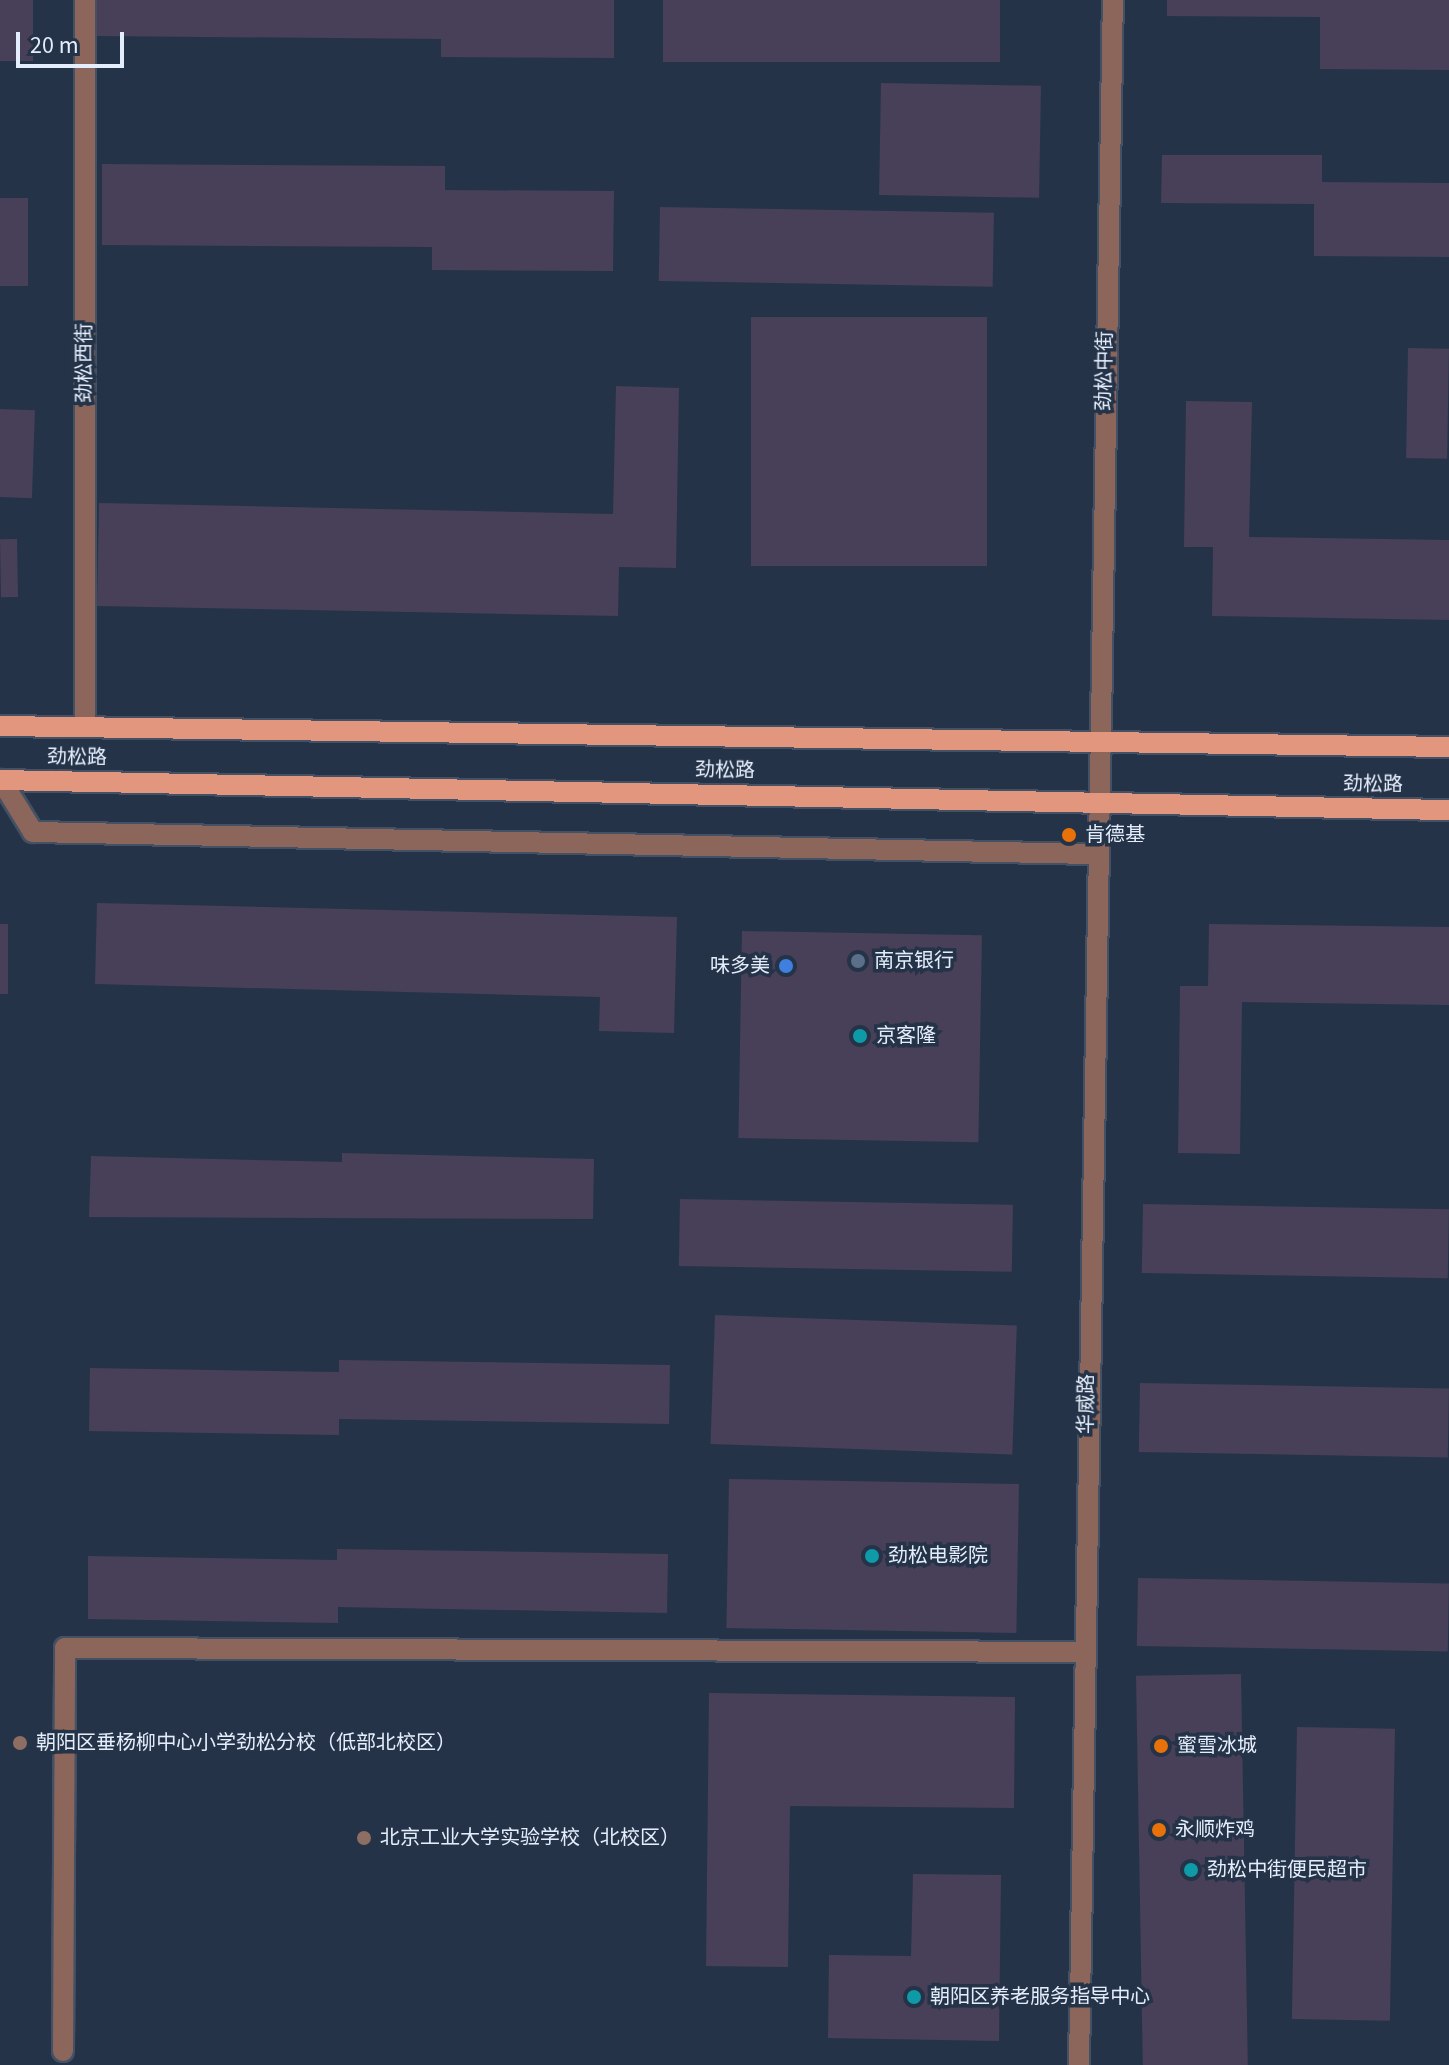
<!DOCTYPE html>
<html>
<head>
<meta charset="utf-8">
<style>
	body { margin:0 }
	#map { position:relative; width:1449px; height:2065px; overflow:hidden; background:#253348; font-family:"Source Sans 3","Noto Sans SC",sans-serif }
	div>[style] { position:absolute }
	.building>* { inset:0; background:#474058; transform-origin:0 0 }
	.roads { filter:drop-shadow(2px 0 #445165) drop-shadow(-2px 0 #445165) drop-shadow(0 2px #445165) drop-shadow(0 -2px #445165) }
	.minor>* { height:20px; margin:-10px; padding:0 10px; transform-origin:10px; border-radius:10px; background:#8c665a }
	.major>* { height:20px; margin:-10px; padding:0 10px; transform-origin:10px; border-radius:10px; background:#e3967e }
	.dots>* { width:22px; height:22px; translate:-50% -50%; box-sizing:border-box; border:4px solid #253348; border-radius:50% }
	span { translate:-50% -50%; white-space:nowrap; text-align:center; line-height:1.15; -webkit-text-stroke:7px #253348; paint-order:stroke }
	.street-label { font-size:20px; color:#e4edfb }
	.poi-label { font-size:20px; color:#e4edfb }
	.left { translate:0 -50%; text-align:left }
	.right { translate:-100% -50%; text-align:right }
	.scale { position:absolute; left:16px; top:32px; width:108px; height:36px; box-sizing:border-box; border:4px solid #e4edfb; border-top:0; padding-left:10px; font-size:24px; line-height:28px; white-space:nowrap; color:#e4edfb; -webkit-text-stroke:6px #253348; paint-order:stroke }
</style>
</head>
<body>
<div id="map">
	<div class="building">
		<i style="left:0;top:0;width:33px;height:61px"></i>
		<i style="clip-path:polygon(97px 0,614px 0,614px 58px,441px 57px,441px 39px,97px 36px)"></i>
		<i style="left:663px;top:0;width:337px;height:62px"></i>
		<i style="clip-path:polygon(1167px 0,1449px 0,1449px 70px,1320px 69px,1320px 17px,1167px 16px)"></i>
		<i style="left:881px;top:83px;width:160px;height:112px;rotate:1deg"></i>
		<i style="clip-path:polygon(1162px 155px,1322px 155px,1322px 182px,1449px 183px,1449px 257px,1314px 256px,1314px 204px,1161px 203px)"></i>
		<i style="clip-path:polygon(102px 164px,445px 166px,445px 190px,614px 191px,613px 271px,432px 270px,432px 247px,102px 245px)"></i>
		<i style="left:0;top:198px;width:28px;height:88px"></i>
		<i style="left:660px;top:207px;width:334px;height:74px;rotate:1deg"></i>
		<i style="left:751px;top:317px;width:236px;height:249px"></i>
		<i style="left:1408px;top:348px;width:41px;height:110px;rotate:1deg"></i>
		<i style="clip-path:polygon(616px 386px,679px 388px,676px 568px,619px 567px,618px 616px,97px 606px,99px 503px,613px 514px)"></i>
		<i style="clip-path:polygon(1186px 401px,1252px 402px,1249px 537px,1449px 540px,1449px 620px,1212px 616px,1213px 547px,1184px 547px)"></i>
		<i style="left:0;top:409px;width:35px;height:88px;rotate:2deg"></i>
		<i style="left:17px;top:539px;width:58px;height:17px;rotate:89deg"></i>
		<i style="clip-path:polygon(97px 903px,677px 917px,674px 1033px,599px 1031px,600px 997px,95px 984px)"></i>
		<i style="left:0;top:924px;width:8px;height:70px"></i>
		<i style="clip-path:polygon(1209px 924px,1449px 927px,1449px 1005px,1242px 1002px,1240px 1154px,1178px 1153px,1180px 986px,1208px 986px)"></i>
		<i style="left:742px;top:931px;width:240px;height:207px;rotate:1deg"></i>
		<i style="clip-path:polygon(342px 1153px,594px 1159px,593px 1219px,89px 1217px,91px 1156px,342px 1162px)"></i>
		<i style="left:680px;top:1199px;width:333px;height:67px;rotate:1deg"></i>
		<i style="left:1143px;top:1204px;width:306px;height:69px;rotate:1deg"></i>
		<i style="left:715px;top:1315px;width:302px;height:129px;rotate:2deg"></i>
		<i style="clip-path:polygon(339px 1360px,670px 1365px,669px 1424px,339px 1419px,339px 1435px,89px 1431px,90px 1368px,339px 1372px)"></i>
		<i style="left:1140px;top:1383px;width:309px;height:69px;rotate:1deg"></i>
		<i style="left:729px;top:1479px;width:290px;height:149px;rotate:1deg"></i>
		<i style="clip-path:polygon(337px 1549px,668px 1554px,667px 1613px,338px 1607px,338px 1623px,88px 1619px,88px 1556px,337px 1560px)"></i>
		<i style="left:1138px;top:1578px;width:311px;height:68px;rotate:1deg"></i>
		<i style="left:1241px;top:1674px;width:391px;height:105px;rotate:89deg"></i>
		<i style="clip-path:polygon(709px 1693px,1015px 1697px,1014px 1808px,790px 1806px,788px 1967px,706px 1966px)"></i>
		<i style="left:1297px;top:1727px;width:98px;height:292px;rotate:1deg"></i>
		<i style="clip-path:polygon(913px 1874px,1001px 1875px,999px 2041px,828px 2038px,829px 1955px,911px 1956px)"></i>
	</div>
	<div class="roads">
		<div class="minor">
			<i style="left:85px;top:0;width:727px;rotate:90deg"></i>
			<i style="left:1px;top:780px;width:61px;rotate:58.4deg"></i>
			<i style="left:33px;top:832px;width:1061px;rotate:1.19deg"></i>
			<i style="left:63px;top:2051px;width:403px;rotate:-89.7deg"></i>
			<i style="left:65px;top:1648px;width:1019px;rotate:0.22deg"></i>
			<i style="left:1079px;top:2065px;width:2065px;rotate:-89.06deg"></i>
		</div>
		<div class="major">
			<i style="left:0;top:726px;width:1449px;rotate:0.83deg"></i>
			<i style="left:0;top:780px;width:1449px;rotate:1.19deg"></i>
		</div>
	</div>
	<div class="dots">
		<i style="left:1069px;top:835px;background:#e8710a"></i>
		<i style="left:858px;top:961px;background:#5c6f8a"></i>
		<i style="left:786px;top:966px;background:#3f7fe0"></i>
		<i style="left:860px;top:1036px;background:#0f9aa8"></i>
		<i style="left:872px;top:1556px;background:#0f9aa8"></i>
		<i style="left:20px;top:1743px;background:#8d6e63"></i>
		<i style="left:1161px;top:1746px;background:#e8710a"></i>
		<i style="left:1159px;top:1830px;background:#e8710a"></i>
		<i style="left:364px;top:1838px;background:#8d6e63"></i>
		<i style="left:1191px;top:1870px;background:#0f9aa8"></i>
		<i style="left:914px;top:1997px;background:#0f9aa8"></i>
	</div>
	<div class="street-label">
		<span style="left:85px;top:363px;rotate:-90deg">劲松西街</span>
		<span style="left:1105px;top:371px;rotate:-89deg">劲松中街</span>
		<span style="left:77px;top:758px;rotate:1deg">劲松路</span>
		<span style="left:725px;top:771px;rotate:1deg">劲松路</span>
		<span style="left:1373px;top:785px;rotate:1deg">劲松路</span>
		<span style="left:1087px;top:1404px;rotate:-89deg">华威路</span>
	</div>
	<div class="poi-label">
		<span class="left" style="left:1085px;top:835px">肯德基</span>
		<span class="left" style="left:874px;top:961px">南京银行</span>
		<span class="right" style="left:770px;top:966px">味多美</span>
		<span class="left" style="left:876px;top:1036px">京客隆</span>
		<span class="left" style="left:888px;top:1556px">劲松电影院</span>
		<span class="left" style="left:36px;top:1743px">朝阳区垂杨柳中心小学劲松分校（低部北校区）</span>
		<span class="left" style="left:1177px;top:1746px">蜜雪冰城</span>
		<span class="left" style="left:1175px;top:1830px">永顺炸鸡</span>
		<span class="left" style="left:380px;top:1838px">北京工业大学实验学校（北校区）</span>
		<span class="left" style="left:1207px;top:1870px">劲松中街便民超市</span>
		<span class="left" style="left:930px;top:1997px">朝阳区养老服务指导中心</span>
	</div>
	<div class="scale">20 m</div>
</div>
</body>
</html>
